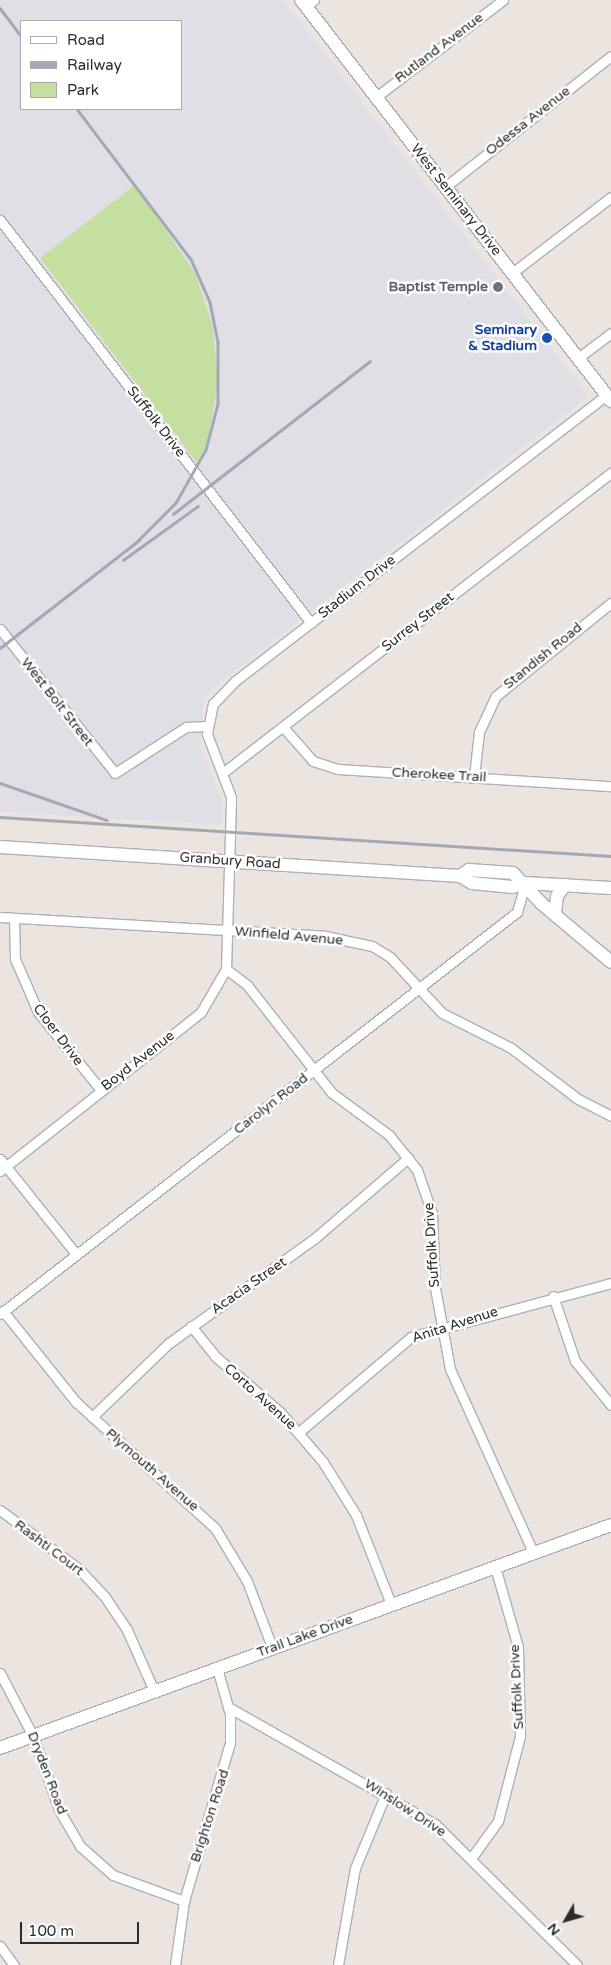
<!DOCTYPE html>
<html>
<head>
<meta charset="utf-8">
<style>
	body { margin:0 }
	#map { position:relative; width:611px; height:1965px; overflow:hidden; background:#ece4df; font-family:"Varela Round",sans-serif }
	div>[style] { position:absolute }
	.industrial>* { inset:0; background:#e0dfe6 }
	.green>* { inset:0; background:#c4dfa0 }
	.roads { filter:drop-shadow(1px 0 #acb1b7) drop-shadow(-1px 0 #acb1b7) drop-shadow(0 1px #acb1b7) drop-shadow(0 -1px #acb1b7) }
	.street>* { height:9px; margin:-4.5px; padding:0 4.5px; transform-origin:4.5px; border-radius:4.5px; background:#fff }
	.secondary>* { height:12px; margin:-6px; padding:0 6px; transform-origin:6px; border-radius:6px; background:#fff }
	.rail>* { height:2.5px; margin:-1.25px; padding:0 1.25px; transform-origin:1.25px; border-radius:1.25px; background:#a2a9b5 }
	.dots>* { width:14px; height:14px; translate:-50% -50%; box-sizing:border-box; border:2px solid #fff; border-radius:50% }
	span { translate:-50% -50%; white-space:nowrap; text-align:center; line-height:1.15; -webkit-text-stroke:5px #fff; paint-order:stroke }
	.street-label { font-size:14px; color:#2c2c2c }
	.worship-label { font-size:14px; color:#5b616d; font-weight:700 }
	.right { translate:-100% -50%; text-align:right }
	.transit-label { font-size:14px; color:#164399; font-weight:700 }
	.legend { position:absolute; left:20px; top:20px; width:162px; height:90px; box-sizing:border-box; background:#fff; border:1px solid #ababab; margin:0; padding:6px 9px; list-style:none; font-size:15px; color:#2c2c2c }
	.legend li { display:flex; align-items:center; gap:10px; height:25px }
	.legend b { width:25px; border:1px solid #ababab }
	.north { position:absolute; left:541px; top:1895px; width:50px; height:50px; -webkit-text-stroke:4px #fff; paint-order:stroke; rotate:232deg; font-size:14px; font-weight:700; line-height:20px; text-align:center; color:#2c2c2c }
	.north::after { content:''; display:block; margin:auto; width:18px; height:22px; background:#2c2c2c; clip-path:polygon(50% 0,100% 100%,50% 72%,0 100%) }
	.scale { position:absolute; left:20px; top:1922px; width:119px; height:22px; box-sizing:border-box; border:2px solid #2c2c2c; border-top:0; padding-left:6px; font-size:15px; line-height:18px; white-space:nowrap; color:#2c2c2c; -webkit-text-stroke:4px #fff; paint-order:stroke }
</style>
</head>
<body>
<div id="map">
	<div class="industrial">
		<i style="clip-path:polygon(evenodd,0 0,283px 0,588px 396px,204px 695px,200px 748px,222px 799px,221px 825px,0 812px,0 0,21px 21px,181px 21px,181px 109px,21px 109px,21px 21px)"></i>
	</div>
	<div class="green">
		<i style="clip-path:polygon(135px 185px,195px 273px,213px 327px,218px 383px,208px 439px,198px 464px,40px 258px)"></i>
	</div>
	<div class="roads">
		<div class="street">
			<i style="left:306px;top:6px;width:10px;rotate:-37deg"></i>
			<i style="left:376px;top:97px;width:160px;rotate:-37.4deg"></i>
			<i style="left:445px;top:187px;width:211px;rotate:-38.3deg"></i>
			<i style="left:0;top:220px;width:509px;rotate:52.34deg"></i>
			<i style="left:512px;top:273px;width:125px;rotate:-37.5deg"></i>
			<i style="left:578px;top:358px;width:41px;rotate:-37.1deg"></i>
			<i style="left:0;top:629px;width:184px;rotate:51.4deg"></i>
			<i style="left:115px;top:773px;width:85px;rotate:-32.9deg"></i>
			<i style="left:186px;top:727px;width:21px;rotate:-3deg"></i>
			<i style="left:283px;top:727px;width:45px;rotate:48.6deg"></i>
			<i style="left:313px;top:761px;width:26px;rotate:18deg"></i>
			<i style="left:338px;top:769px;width:274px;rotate:3.6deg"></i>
			<i style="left:225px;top:771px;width:488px;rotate:-37.7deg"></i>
			<i style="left:474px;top:776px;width:44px;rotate:-83.5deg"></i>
			<i style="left:479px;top:732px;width:40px;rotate:-65deg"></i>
			<i style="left:496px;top:696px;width:148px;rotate:-39deg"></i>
			<i style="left:0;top:917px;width:326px;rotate:3.3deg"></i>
			<i style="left:325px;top:936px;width:48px;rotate:12deg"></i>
			<i style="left:372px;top:946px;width:21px;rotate:31deg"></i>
			<i style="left:390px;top:957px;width:76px;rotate:47.1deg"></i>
			<i style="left:442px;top:1013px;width:77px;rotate:26.9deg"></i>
			<i style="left:511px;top:1048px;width:84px;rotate:37.3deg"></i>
			<i style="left:578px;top:1099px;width:37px;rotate:27deg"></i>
			<i style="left:14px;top:918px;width:41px;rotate:88.6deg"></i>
			<i style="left:15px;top:959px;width:58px;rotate:66.5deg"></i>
			<i style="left:38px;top:1012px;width:100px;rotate:51.1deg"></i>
			<i style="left:226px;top:969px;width:26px;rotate:37deg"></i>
			<i style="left:247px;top:985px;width:137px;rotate:51.8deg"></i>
			<i style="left:332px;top:1093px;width:71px;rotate:36.4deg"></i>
			<i style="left:389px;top:1135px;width:45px;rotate:51.3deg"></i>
			<i style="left:417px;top:1170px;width:46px;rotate:70.8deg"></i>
			<i style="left:432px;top:1213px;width:75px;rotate:87.7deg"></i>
			<i style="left:435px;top:1288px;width:82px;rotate:79.5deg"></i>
			<i style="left:450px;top:1369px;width:203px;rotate:65.6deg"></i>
			<i style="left:0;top:1159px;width:122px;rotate:51.3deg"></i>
			<i style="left:0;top:1171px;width:256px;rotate:-38.3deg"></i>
			<i style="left:201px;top:1012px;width:50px;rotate:-59.8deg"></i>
			<i style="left:226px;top:969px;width:172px;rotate:-88.3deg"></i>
			<i style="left:231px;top:797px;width:67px;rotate:-110.9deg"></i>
			<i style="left:207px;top:734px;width:31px;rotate:-79deg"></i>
			<i style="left:213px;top:704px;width:32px;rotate:-46deg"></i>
			<i style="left:235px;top:681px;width:469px;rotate:-37.6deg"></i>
			<i style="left:553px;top:1296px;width:69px;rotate:71.3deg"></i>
			<i style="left:575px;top:1361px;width:57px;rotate:50.7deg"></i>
			<i style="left:3px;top:1311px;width:117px;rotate:51.3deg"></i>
			<i style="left:76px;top:1402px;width:188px;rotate:42.2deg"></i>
			<i style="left:215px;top:1528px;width:62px;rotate:58.9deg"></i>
			<i style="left:247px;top:1581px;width:71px;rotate:69.3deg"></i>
			<i style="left:0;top:1314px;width:655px;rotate:-37.87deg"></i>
			<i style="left:517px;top:912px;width:29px;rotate:-74deg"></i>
			<i style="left:191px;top:1326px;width:40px;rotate:51deg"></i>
			<i style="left:216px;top:1357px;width:84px;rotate:40.7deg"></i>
			<i style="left:280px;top:1412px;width:66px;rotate:49.3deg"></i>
			<i style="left:323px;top:1462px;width:62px;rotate:58.1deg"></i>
			<i style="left:356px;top:1515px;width:96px;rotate:68.5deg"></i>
			<i style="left:92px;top:1417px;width:107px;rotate:-43.9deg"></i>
			<i style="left:169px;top:1343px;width:180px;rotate:-35.7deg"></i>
			<i style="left:315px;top:1238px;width:123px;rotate:-40.7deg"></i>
			<i style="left:299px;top:1432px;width:147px;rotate:-40.3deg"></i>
			<i style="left:411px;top:1337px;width:207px;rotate:-15.1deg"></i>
			<i style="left:0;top:1510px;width:99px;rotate:36.8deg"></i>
			<i style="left:79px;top:1569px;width:38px;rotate:47deg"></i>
			<i style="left:105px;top:1597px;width:40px;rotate:56deg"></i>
			<i style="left:127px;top:1630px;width:67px;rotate:66.1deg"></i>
			<i style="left:0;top:1673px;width:71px;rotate:62.4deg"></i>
			<i style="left:33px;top:1736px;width:78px;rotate:70.6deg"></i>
			<i style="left:59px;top:1810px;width:42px;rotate:59.7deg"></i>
			<i style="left:80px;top:1846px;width:44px;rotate:41.3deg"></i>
			<i style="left:113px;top:1875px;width:76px;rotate:20.1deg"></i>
			<i style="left:228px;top:1707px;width:238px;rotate:29.5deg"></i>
			<i style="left:435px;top:1824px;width:200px;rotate:44.8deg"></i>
			<i style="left:472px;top:1857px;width:44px;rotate:-54.2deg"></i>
			<i style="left:498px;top:1821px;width:88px;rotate:-75.5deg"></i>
			<i style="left:520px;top:1736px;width:89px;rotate:-91.3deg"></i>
			<i style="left:518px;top:1647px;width:83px;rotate:-106deg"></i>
			<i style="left:0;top:1946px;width:24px;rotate:54deg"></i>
			<i style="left:175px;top:1965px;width:65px;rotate:-82deg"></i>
			<i style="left:184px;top:1901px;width:165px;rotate:-73.8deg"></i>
			<i style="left:230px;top:1743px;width:29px;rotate:-90deg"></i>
			<i style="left:230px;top:1714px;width:48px;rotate:-105.8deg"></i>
			<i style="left:338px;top:1965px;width:98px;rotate:-80.1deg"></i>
			<i style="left:355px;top:1868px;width:81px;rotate:-67.5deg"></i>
		</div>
		<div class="secondary">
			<i style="left:301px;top:0;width:507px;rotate:52.29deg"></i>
			<i style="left:0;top:847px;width:461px;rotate:3.6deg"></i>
			<i style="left:460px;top:876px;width:14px;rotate:30deg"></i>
			<i style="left:472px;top:883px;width:40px;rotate:5.7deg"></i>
			<i style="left:512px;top:887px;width:14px;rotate:-17deg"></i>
			<i style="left:525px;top:883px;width:86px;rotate:3.3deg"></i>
			<i style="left:460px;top:876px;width:11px;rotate:-34deg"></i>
			<i style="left:469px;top:870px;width:44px;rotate:3.9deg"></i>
			<i style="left:513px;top:873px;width:42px;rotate:46.9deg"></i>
			<i style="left:542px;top:904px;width:90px;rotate:40deg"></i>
			<i style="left:555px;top:913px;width:17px;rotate:-83deg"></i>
			<i style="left:557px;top:896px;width:14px;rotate:-54deg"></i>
			<i style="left:0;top:1748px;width:650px;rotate:-20.05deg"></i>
		</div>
	</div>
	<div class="rail">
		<i style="left:0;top:8px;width:35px;rotate:53deg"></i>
		<i style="left:77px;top:109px;width:188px;rotate:52.8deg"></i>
		<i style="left:191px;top:259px;width:47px;rotate:66.2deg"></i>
		<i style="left:210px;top:302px;width:41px;rotate:78.7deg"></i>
		<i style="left:218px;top:342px;width:62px;rotate:90deg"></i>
		<i style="left:218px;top:404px;width:48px;rotate:104.6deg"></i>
		<i style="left:206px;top:450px;width:61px;rotate:119.5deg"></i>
		<i style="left:176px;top:503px;width:58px;rotate:135deg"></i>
		<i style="left:173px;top:514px;width:249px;rotate:-37.8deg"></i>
		<i style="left:123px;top:560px;width:92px;rotate:-35.8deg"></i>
		<i style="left:0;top:648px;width:176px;rotate:-37.8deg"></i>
		<i style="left:0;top:783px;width:113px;rotate:19.1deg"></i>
		<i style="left:0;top:817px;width:612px;rotate:3.65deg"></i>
	</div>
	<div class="dots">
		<i style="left:498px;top:287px;background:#6b7280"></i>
		<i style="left:547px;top:338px;background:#1a4fb4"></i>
	</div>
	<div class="street-label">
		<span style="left:439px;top:48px;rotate:-37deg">Rutland Avenue</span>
		<span style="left:528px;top:121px;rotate:-38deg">Odessa Avenue</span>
		<span style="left:456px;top:200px;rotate:52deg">West Seminary Drive</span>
		<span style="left:156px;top:422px;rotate:52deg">Suffolk Drive</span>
		<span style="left:357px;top:587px;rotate:-38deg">Stadium Drive</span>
		<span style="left:418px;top:622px;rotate:-38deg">Surrey Street</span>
		<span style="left:543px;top:656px;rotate:-39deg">Standish Road</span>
		<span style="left:57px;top:702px;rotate:52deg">West Bolt Street</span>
		<span style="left:439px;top:775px;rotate:3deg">Cherokee Trail</span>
		<span style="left:230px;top:861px;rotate:4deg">Granbury Road</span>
		<span style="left:289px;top:936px;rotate:5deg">Winfield Avenue</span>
		<span style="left:58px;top:1035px;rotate:53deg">Cloer Drive</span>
		<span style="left:138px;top:1061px;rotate:-38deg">Boyd Avenue</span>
		<span style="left:271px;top:1104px;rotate:-38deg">Carolyn Road</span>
		<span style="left:432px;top:1245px;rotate:-94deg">Suffolk Drive</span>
		<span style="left:249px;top:1286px;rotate:-35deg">Acacia Street</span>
		<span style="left:455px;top:1325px;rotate:-18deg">Anita Avenue</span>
		<span style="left:260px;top:1397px;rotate:42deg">Corto Avenue</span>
		<span style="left:152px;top:1470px;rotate:41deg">Plymouth Avenue</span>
		<span style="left:49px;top:1548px;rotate:37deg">Rashti Court</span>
		<span style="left:305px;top:1636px;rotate:-20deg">Trail Lake Drive</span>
		<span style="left:517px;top:1687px;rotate:-93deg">Suffolk Drive</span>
		<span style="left:47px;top:1773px;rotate:69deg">Dryden Road</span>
		<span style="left:405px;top:1808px;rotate:33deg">Winslow Drive</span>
		<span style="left:210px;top:1816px;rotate:-72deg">Brighton Road</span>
	</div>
	<div class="worship-label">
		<span class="right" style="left:488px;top:287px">Baptist Temple</span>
	</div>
	<div class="transit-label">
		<span class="right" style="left:537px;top:338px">Seminary<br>&amp; Stadium</span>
	</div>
	<ul class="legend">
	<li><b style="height:6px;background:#fff"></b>Road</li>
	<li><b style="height:6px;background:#a2a9b5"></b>Railway</li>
	<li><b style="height:14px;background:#c4dfa0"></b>Park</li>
	</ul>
	<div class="north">N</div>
	<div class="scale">100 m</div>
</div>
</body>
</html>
